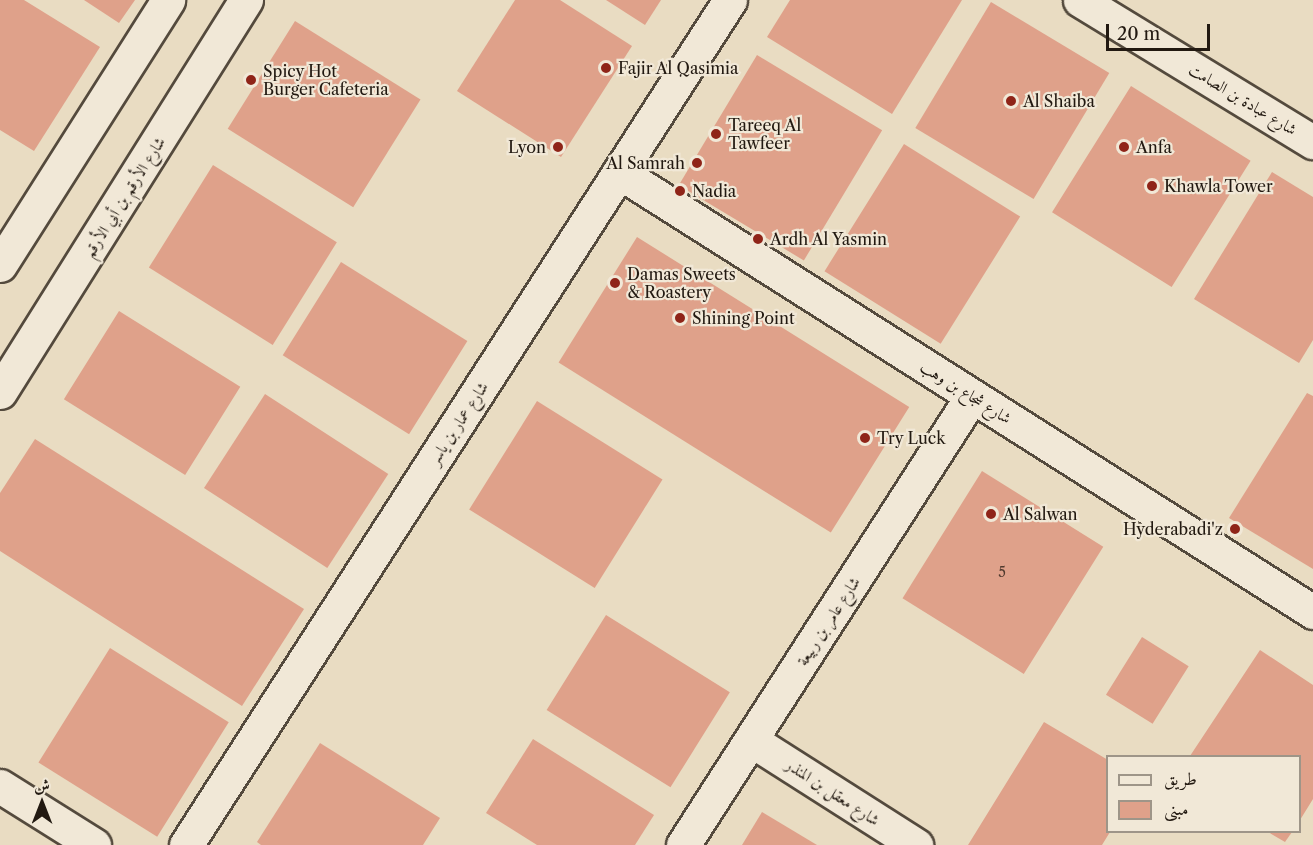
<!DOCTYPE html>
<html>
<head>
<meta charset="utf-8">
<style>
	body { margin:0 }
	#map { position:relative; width:1313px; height:845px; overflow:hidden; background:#e9dcc2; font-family:"Libre Caslon Text",Amiri,serif }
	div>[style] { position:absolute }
	.building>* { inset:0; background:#dfa18a; transform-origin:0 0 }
	.roads { filter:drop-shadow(2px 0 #544a3d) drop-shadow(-2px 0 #544a3d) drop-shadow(0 2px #544a3d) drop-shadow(0 -2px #544a3d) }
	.minor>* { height:33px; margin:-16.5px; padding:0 16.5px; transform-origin:16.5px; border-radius:16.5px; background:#f1e8d7 }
	.dots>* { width:16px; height:16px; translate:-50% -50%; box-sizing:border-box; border:3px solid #f1e8d7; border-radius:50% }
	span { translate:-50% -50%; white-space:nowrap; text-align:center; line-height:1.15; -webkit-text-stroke:4.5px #f1e8d7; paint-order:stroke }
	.number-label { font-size:14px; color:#513b2f }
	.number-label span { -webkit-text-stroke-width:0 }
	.poi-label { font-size:16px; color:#221911 }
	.left { translate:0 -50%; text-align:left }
	.right { translate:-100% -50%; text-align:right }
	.street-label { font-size:16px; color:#221911 }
	.legend { position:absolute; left:1106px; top:755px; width:195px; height:78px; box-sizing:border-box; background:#f1e8d7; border:2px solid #9e9588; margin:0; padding:8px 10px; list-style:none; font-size:18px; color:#221911 }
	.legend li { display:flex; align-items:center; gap:12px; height:30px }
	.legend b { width:30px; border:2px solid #9e9588 }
	.north { position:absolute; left:12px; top:773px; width:60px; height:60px; -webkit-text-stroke:4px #f1e8d7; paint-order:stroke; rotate:0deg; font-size:16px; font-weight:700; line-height:24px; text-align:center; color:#221911 }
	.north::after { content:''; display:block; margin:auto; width:21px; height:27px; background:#221911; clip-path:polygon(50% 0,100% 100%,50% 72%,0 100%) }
	.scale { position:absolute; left:1106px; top:24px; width:104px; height:27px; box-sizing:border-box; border:3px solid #221911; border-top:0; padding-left:8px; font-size:18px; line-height:21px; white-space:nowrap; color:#221911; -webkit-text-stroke:4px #f1e8d7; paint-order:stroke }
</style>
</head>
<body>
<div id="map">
	<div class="building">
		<i style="clip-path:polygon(0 0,24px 0,100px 47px,34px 151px,0 130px)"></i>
		<i style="clip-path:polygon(84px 0,135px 0,119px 23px)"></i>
		<i style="clip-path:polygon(515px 0,560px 0,632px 46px,561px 157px,457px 91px)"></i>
		<i style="clip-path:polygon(606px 0,661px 0,645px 25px)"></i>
		<i style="clip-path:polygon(790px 0,962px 0,892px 114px,767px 37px)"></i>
		<i style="left:991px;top:2px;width:138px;height:147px;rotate:31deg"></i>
		<i style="left:295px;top:21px;width:148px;height:127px;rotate:32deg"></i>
		<i style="left:757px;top:55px;width:146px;height:152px;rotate:31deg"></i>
		<i style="left:1131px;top:86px;width:141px;height:149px;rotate:32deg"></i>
		<i style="left:904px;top:144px;width:137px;height:150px;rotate:32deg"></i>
		<i style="left:213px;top:165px;width:146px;height:121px;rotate:32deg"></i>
		<i style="clip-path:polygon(1272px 172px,1313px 197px,1313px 340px,1299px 363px,1194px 299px)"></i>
		<i style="left:637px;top:237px;width:321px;height:148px;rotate:32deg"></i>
		<i style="left:341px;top:262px;width:149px;height:110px;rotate:32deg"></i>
		<i style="left:119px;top:311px;width:143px;height:104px;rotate:32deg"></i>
		<i style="clip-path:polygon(1307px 393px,1313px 396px,1313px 569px,1229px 518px)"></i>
		<i style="left:265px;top:394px;width:147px;height:112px;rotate:33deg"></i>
		<i style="left:537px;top:401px;width:148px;height:128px;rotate:32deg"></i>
		<i style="clip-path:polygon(35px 439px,304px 609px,242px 706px,0 551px,0 493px)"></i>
		<i style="left:982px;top:471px;width:143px;height:150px;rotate:32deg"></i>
		<i style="left:606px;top:615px;width:146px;height:112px;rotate:32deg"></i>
		<i style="left:1142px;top:637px;width:55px;height:68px;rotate:32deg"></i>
		<i style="left:110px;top:648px;width:140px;height:135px;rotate:32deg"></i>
		<i style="clip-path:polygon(1260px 650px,1313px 685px,1313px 799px,1300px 820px,1300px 756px,1190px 756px)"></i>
		<i style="clip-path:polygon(1044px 722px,1108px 760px,1108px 832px,1110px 832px,1102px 845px,968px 845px)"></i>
		<i style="clip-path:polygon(533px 739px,654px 815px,635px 845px,537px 845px,486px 813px)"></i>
		<i style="clip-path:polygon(320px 743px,440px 818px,423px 845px,261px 845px,257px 842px)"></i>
		<i style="clip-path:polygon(762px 812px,817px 845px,742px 845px)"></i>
		<i style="clip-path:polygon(1268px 832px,1292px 832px,1285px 842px)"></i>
	</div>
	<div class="roads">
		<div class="minor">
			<i style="left:1080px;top:0;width:273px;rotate:31.4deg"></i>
			<i style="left:619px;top:172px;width:822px;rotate:32.37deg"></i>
			<i style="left:0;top:265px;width:314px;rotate:-57.6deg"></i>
			<i style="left:0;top:392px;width:463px;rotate:-57.9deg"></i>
			<i style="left:751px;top:740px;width:196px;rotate:32.5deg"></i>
			<i style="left:0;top:786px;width:111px;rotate:32.1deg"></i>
			<i style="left:186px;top:845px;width:1005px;rotate:-57.23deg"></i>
			<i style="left:683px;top:845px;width:534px;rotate:-57.23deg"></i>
		</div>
	</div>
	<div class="dots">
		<i style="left:606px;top:68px;background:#8f2418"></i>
		<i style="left:251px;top:80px;background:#8f2418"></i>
		<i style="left:1011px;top:101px;background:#8f2418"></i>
		<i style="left:716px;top:134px;background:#8f2418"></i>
		<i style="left:558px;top:147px;background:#8f2418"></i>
		<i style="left:1124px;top:147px;background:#8f2418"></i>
		<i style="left:697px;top:163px;background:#8f2418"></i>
		<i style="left:1152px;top:186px;background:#8f2418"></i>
		<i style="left:680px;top:191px;background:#8f2418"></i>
		<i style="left:758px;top:239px;background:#8f2418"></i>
		<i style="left:615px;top:283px;background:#8f2418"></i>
		<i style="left:680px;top:318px;background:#8f2418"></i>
		<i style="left:865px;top:438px;background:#8f2418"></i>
		<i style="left:991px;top:514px;background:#8f2418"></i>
		<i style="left:1235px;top:529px;background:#8f2418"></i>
	</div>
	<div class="number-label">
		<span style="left:1002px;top:572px">5</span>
	</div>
	<div class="poi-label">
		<span class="left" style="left:618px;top:68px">Fajir Al Qasimia</span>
		<span class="left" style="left:263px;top:80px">Spicy Hot<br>Burger Cafeteria</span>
		<span class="left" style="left:1023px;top:101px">Al Shaiba</span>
		<span class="left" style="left:728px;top:134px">Tareeq Al<br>Tawfeer</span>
		<span class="right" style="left:546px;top:147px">Lyon</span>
		<span class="left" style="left:1136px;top:147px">Anfa</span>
		<span class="right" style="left:685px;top:163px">Al Samrah</span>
		<span class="left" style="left:1164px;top:186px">Khawla Tower</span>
		<span class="left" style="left:692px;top:191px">Nadia</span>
		<span class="left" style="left:770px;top:239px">Ardh Al Yasmin</span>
		<span class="left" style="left:627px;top:283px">Damas Sweets<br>&amp; Roastery</span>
		<span class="left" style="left:692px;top:318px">Shining Point</span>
		<span class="left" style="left:877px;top:438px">Try Luck</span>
		<span class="left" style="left:1003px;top:514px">Al Salwan</span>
		<span class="right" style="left:1223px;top:529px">Hyderabadi'z</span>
	</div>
	<div class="street-label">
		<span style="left:1243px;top:99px;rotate:31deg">شارع عبادة بن الصامت</span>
		<span style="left:124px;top:197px;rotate:-58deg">شارع الأرقم بن أبي الأرقم</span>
		<span style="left:966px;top:392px;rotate:32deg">شارع شجاع بن وهب</span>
		<span style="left:458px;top:423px;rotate:-57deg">شارع عمار بن ياسر</span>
		<span style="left:828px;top:621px;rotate:-57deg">شارع عامر بن ربيعة</span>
		<span style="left:833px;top:792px;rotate:33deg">شارع معقل بن المنذر</span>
	</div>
	<ul class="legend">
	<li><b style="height:8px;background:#f1e8d7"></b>طريق</li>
	<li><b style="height:16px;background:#dfa18a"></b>مبنى</li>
	</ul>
	<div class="north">ش</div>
	<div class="scale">20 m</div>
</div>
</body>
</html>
